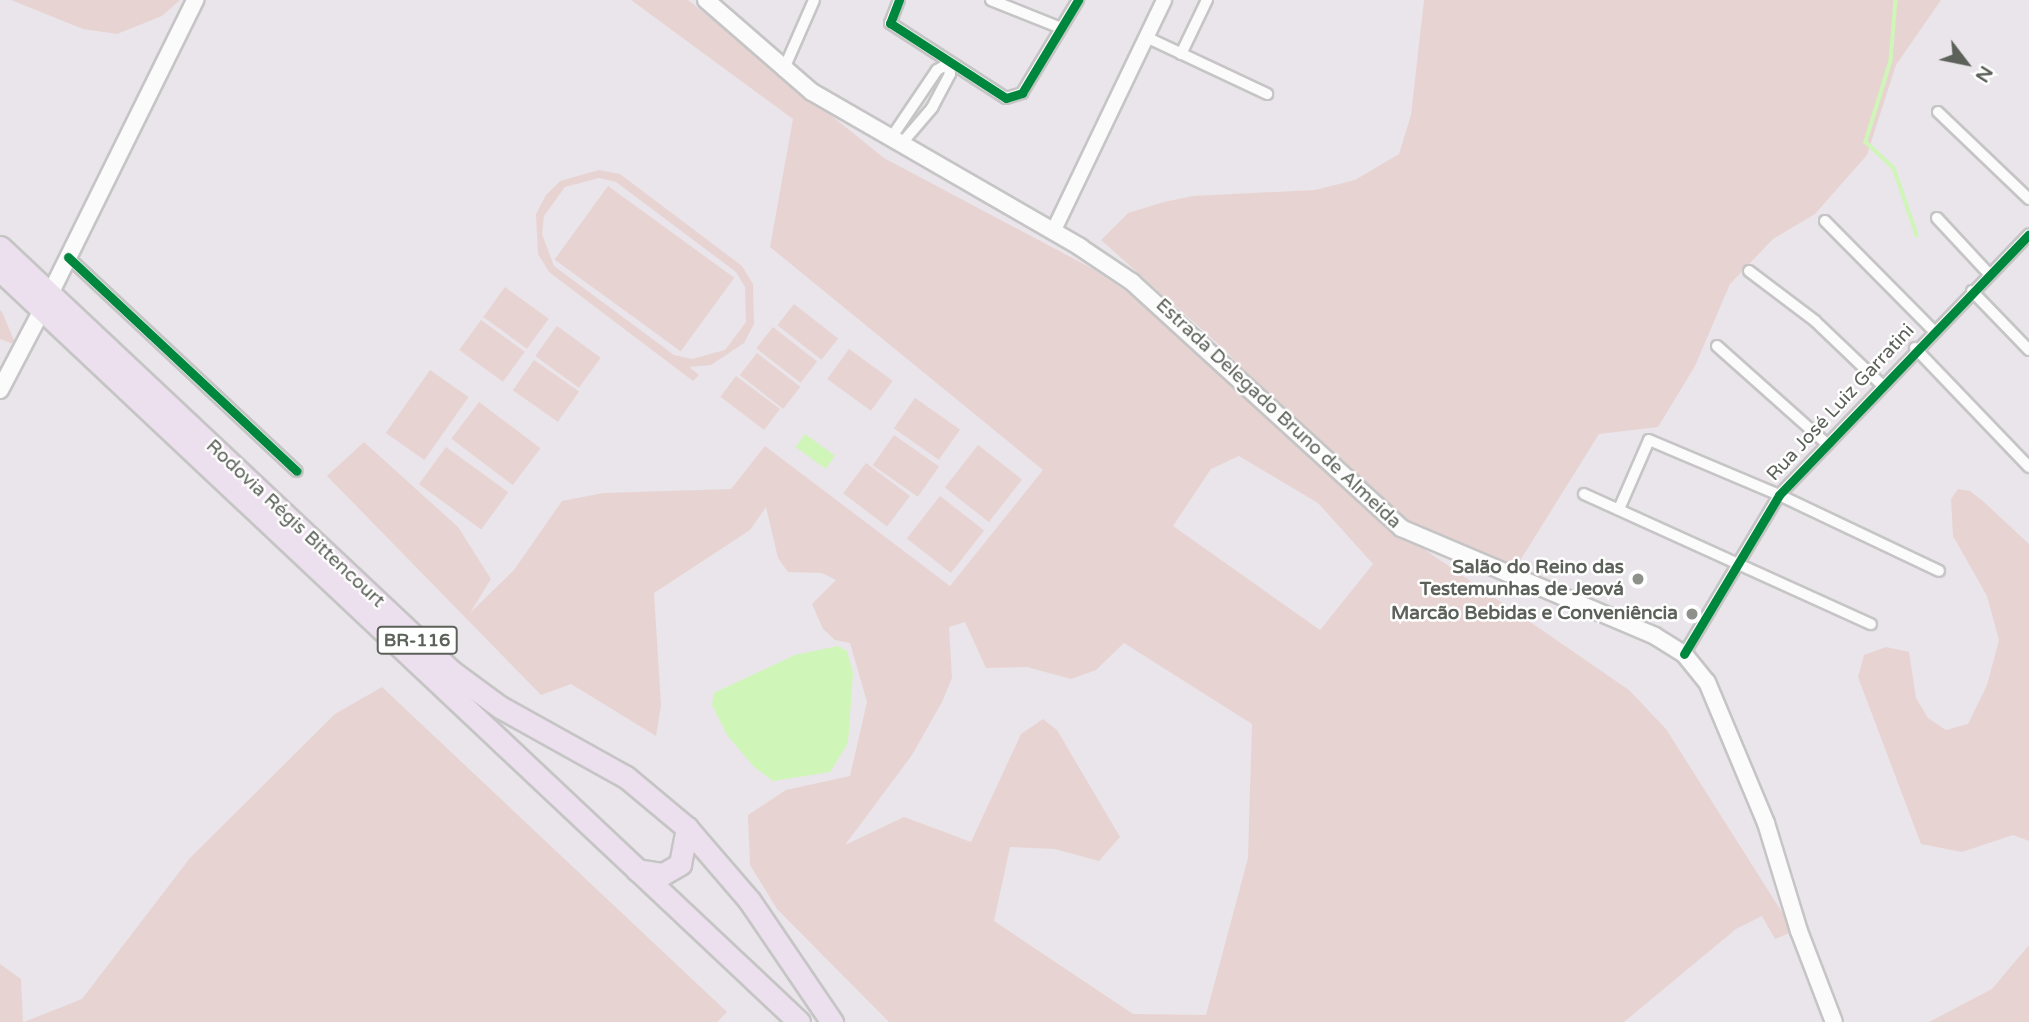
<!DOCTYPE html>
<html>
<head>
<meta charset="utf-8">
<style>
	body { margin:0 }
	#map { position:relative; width:2029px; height:1022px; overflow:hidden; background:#eae5ea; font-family:"Varela Round",sans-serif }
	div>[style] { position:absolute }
	.green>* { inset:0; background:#e7d4d2; transform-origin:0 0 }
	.water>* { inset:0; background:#cff5b8; transform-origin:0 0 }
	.stream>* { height:3.5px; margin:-1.75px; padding:0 1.75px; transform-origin:1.75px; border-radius:1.75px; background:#cff5b8 }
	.roads { filter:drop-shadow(2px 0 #c6c5c5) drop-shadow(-2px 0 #c6c5c5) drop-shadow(0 2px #c6c5c5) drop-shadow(0 -2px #c6c5c5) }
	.minor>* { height:10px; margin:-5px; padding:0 5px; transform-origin:5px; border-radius:5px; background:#fcfbfc }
	.tertiary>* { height:14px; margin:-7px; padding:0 7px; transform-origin:7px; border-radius:7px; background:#fcfbfc }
	.secondary>* { height:16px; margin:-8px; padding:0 8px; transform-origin:8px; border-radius:8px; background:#fcfbfc }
	.motorway>* { height:21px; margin:-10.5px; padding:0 10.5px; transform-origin:10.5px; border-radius:10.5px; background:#ede0ee }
	.cycleway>* { height:9px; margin:-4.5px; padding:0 4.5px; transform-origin:4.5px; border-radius:4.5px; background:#00873e }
	.dots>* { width:19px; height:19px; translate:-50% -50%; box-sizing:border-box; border:4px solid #fff; border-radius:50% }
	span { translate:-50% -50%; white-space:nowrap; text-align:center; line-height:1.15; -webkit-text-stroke:5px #fff; paint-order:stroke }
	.shield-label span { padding:2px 5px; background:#fff; border:2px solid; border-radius:5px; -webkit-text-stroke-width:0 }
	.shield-label { font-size:18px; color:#5c625a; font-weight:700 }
	.street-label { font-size:19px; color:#5c625a }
	.poi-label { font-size:19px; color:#5c625a; font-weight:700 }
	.right { translate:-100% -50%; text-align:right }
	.north { position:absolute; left:1931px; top:28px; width:70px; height:70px; -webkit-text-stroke:5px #fff; paint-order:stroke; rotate:122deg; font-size:19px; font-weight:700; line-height:28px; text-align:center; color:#5c625a }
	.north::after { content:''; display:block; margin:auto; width:24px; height:32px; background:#5c625a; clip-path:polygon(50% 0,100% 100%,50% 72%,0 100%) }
</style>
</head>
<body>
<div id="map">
	<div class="green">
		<i style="clip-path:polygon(11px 0,180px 0,162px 16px,117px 34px,83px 29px)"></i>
		<i style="clip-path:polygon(evenodd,631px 0,688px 0,884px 158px,1095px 270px,1153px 310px,1396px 537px,1418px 545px,1629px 690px,1666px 729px,1794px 931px,1775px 939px,1762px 916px,1736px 929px,1624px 1022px,889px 1022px,777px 909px,750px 865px,748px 815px,786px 790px,850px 776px,867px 702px,850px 643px,835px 640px,823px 629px,812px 604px,836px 580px,822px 573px,788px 572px,778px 558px,766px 507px,750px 530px,654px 593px,661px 705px,656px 736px,571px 684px,541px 695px,327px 476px,364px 442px,458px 527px,491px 579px,470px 613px,514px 570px,562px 501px,603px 493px,731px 489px,765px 446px,950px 586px,1043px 470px,770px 247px,793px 119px,631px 0,1239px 456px,1318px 503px,1373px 564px,1320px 630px,1173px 526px,1211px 469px,1239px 456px,631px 0,965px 622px,986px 668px,1027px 667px,1071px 679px,1096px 670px,1124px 643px,1252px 724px,1248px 858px,1206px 1015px,1133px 1014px,994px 921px,1010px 847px,1055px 849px,1099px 861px,1120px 837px,1057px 730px,1043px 719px,1021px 734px,971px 842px,904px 817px,845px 845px,912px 755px,942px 702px,952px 678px,949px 627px,965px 622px)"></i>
		<i style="clip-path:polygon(1424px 0,1941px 0,1896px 65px,1867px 155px,1815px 214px,1773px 239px,1730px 284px,1695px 366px,1658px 427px,1599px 434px,1516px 567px,1401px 522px,1282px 412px,1226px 351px,1101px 240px,1128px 213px,1164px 202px,1193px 196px,1315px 190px,1355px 180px,1399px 154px,1411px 115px)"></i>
		<i style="clip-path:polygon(evenodd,599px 170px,620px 174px,742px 266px,753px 284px,754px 324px,744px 343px,711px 365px,689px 367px,699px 375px,693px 381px,549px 272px,538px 254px,536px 214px,546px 195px,560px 181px,599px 170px,599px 178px,616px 182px,736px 272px,745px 287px,746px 322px,725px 350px,692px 359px,674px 355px,554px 266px,542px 234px,544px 216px,565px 187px,599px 178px)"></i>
		<i style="left:608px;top:186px;width:156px;height:91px;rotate:36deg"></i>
		<i style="left:505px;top:287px;width:54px;height:37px;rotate:36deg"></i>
		<i style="left:794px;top:304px;width:56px;height:27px;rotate:38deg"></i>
		<i style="clip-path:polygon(0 310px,2px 312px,16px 345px,0 339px)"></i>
		<i style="left:481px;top:320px;width:54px;height:37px;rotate:36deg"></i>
		<i style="left:557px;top:326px;width:54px;height:37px;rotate:36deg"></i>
		<i style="left:773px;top:327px;width:56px;height:27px;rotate:38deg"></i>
		<i style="left:849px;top:349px;width:54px;height:37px;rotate:36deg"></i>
		<i style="left:757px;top:353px;width:55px;height:28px;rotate:38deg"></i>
		<i style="left:534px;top:360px;width:55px;height:37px;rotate:35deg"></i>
		<i style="left:430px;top:370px;width:47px;height:77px;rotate:35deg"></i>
		<i style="left:736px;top:376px;width:55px;height:26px;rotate:37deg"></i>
		<i style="left:915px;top:398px;width:55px;height:37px;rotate:35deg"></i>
		<i style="left:479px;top:402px;width:77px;height:46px;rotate:37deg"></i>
		<i style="left:894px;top:435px;width:55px;height:37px;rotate:35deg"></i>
		<i style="left:978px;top:445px;width:56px;height:54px;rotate:38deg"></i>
		<i style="left:446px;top:447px;width:77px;height:46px;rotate:36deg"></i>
		<i style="left:866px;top:463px;width:55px;height:38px;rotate:37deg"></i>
		<i style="clip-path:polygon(1958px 489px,1970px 491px,1984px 502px,2029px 544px,2029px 841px,2013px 835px,1962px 852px,1921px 844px,1858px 677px,1864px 655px,1886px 647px,1909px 652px,1916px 698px,1928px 718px,1946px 730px,1968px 724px,1987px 685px,1999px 640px,1987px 596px,1953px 536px,1951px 499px)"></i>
		<i style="left:940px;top:496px;width:56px;height:54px;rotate:38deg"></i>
		<i style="clip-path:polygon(382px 687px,727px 1012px,717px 1022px,24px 1022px,82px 999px,190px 858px,335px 714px)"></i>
		<i style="clip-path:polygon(2029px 945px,2029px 1022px,1929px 1022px,1992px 989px)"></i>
		<i style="clip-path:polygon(0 964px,21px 979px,23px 1022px,0 1022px)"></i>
	</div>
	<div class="water">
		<i style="left:805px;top:434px;width:37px;height:16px;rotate:36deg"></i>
		<i style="clip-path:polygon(838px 646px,847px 651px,853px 673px,848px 743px,830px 772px,773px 781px,754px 767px,727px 735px,712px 705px,714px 693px,795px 655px)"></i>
	</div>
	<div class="stream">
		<i style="left:1896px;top:0;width:61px;rotate:94.7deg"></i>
		<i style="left:1891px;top:61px;width:85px;rotate:107.2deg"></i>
		<i style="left:1866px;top:142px;width:38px;rotate:43deg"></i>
		<i style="left:1894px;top:168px;width:71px;rotate:71.1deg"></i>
	</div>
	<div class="roads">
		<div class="minor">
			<i style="left:899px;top:0;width:25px;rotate:111deg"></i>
			<i style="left:890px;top:23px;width:138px;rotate:32.9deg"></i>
			<i style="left:1006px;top:98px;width:17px;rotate:-17deg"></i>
			<i style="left:1022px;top:93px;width:109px;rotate:-58.9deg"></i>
			<i style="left:991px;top:0;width:75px;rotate:21.8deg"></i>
			<i style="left:1146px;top:37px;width:134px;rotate:25.2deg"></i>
			<i style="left:1181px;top:54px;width:60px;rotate:-64.3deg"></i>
			<i style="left:783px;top:71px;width:77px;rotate:-66.4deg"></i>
			<i style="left:1938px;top:112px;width:126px;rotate:43.7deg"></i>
			<i style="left:891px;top:138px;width:82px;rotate:-55.9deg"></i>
			<i style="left:937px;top:70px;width:13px;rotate:-29deg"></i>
			<i style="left:948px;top:64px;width:10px;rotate:79deg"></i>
			<i style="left:950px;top:74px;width:38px;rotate:118deg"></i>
			<i style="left:932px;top:108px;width:48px;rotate:130.7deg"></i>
			<i style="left:1937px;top:218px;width:76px;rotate:47.1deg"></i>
			<i style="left:1825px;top:221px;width:153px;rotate:45.3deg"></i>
			<i style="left:68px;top:257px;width:313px;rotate:43.1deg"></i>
			<i style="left:1749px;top:271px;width:83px;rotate:37.1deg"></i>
			<i style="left:1815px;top:321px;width:91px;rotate:43.7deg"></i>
			<i style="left:1972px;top:291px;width:82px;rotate:46deg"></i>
			<i style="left:1717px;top:346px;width:146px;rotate:41.7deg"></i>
			<i style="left:1915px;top:348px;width:165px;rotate:46.2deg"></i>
			<i style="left:1584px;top:494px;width:315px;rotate:24.4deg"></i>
			<i style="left:1619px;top:509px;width:75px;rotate:-66.5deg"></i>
			<i style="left:1649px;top:440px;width:141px;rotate:22.9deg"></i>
			<i style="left:1779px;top:495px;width:177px;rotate:25.4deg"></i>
			<i style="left:1684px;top:654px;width:185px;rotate:-59.1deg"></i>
			<i style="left:1779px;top:495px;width:361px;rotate:-46.2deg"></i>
		</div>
		<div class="tertiary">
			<i style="left:1053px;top:232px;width:257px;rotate:-64.4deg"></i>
		</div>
		<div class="secondary">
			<i style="left:706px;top:0;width:140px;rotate:41deg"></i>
			<i style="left:812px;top:92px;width:310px;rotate:30deg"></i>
			<i style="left:1080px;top:247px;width:63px;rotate:33.9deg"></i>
			<i style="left:1132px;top:282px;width:365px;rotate:42.4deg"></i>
			<i style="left:1401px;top:528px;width:276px;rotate:23deg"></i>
			<i style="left:1655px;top:636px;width:34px;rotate:32deg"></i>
			<i style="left:1684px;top:654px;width:36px;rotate:51deg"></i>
			<i style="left:1707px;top:682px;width:153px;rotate:67.3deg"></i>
			<i style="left:1766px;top:823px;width:113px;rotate:73deg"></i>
			<i style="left:1799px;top:931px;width:97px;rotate:69deg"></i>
			<i style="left:50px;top:294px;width:328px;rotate:-63.7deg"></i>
			<i style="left:0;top:390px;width:90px;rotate:-62.3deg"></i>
		</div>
		<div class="motorway">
			<i style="left:0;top:247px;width:619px;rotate:43.23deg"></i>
			<i style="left:451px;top:671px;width:61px;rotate:36.3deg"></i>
			<i style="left:500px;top:707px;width:144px;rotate:29.1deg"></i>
			<i style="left:626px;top:777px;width:80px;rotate:39.9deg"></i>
			<i style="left:687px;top:828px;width:95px;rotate:49.3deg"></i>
			<i style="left:749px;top:900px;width:148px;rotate:55.8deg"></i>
			<i style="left:0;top:270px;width:1097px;rotate:43.26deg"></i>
			<i style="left:637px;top:870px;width:26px;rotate:9deg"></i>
			<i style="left:663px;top:874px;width:20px;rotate:-30deg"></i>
			<i style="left:680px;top:864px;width:37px;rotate:-79deg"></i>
		</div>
	</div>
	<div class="cycleway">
		<i style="left:899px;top:0;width:25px;rotate:111deg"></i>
		<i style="left:890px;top:23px;width:138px;rotate:32.9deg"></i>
		<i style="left:1006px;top:98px;width:17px;rotate:-17deg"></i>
		<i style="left:1022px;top:93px;width:109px;rotate:-58.9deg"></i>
		<i style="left:68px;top:257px;width:313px;rotate:43.1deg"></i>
		<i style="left:1684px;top:654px;width:185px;rotate:-59.1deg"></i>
		<i style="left:1779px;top:495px;width:361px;rotate:-46.2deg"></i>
	</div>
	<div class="dots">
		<i style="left:1638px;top:579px;background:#8e908c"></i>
		<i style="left:1692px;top:614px;background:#8e908c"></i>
	</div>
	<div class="shield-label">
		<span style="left:417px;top:640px">BR-116</span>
	</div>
	<div class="street-label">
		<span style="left:1841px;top:403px;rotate:-47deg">Rua José Luiz Garratini</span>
		<span style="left:1278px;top:414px;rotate:43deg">Estrada Delegado Bruno de Almeida</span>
		<span style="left:295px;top:524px;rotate:43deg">Rodovia Régis Bittencourt</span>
	</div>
	<div class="poi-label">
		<span class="right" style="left:1624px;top:579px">Salão do Reino das<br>Testemunhas de Jeová</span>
		<span class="right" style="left:1678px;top:614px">Marcão Bebidas e Conveniência</span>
	</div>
	<div class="north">N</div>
</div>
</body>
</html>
